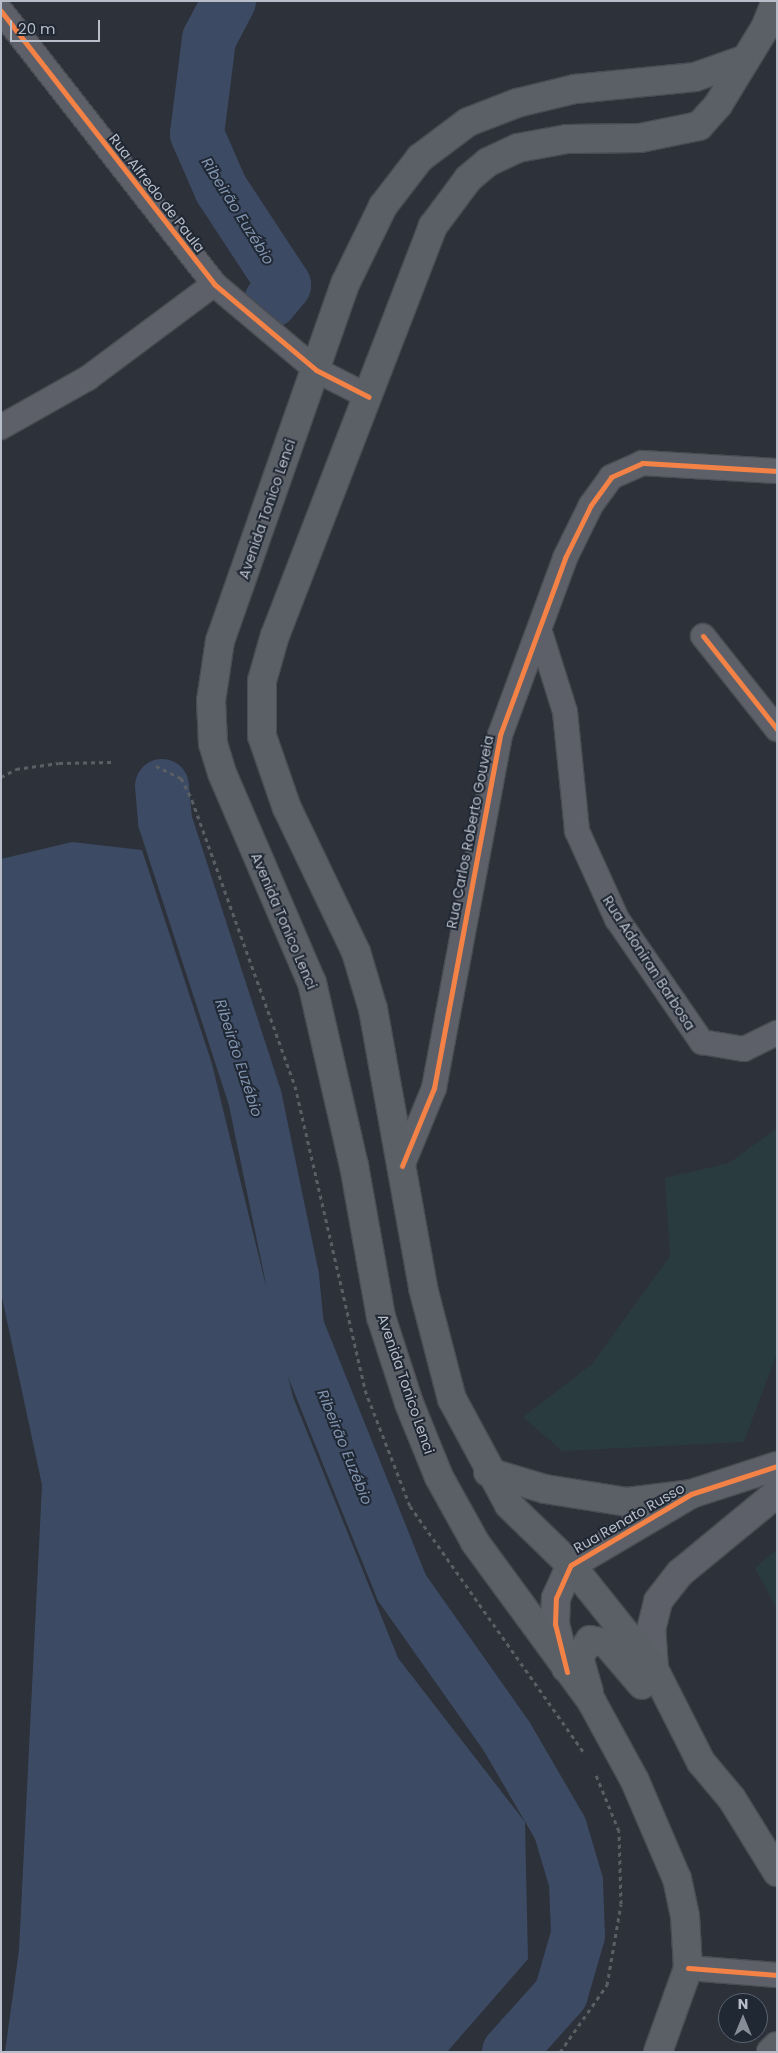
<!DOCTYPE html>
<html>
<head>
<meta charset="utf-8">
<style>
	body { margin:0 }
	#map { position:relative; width:778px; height:2053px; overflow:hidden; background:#2d3139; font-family:Poppins,sans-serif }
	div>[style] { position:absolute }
	.green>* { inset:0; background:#2a3b3f }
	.water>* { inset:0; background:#3c4a63 }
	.river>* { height:54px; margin:-27px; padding:0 27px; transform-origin:27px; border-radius:27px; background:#3c4a63 }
	.path>* { height:3px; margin-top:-1.5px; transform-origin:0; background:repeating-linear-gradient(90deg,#5a5f64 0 4px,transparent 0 8px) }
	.roads { filter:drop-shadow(1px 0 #494c52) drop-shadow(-1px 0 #494c52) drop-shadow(0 1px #494c52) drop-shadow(0 -1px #494c52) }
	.minor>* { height:24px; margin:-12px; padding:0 12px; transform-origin:12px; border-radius:12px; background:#5d6068 }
	.tertiary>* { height:28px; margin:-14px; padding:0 14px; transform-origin:14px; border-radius:14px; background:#5d6068 }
	.secondary>* { height:28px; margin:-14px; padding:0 14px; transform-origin:14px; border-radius:14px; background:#5b5f66 }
	.cycleway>* { height:5px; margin:-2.5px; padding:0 2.5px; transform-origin:2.5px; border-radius:2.5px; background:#f48246 }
	span { translate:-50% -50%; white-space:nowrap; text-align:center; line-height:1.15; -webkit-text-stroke:4px #202834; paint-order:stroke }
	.street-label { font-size:14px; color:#b7bec9 }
	.water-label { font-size:15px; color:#8093af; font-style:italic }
	.frame { position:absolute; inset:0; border:2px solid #b7bec9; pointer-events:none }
	.north { position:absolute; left:718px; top:1993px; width:50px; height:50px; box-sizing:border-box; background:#202834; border:1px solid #5c6470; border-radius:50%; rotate:0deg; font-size:14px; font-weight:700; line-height:20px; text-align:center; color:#b7bec9 }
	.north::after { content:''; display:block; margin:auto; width:18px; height:22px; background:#878d97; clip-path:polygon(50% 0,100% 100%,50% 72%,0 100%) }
	.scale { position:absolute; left:10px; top:20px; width:90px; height:22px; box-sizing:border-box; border:2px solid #b7bec9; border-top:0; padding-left:6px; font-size:15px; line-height:18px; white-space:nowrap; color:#b7bec9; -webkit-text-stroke:4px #202834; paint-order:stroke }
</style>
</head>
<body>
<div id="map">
	<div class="green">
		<i style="clip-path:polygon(777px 1128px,777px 1353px,744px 1442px,562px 1451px,523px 1417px,592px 1364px,670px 1256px,665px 1178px,729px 1163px)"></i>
		<i style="clip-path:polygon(777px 1549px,777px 1609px,755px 1568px)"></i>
	</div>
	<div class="water">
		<i style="clip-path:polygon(72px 842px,142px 850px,212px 1064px,293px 1397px,398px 1658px,525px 1822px,528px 1959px,447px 2052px,5px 2052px,19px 1950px,42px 1485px,1px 1293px,1px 859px)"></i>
	</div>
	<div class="river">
		<i style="left:229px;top:1px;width:43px;rotate:117.8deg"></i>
		<i style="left:209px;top:39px;width:96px;rotate:97.2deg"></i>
		<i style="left:197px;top:134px;width:60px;rotate:66.4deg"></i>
		<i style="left:221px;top:189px;width:115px;rotate:56.7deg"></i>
		<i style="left:284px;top:285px;width:21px;rotate:129deg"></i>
		<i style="left:162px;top:786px;width:35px;rotate:85deg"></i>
		<i style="left:165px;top:821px;width:291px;rotate:72deg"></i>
		<i style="left:255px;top:1098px;width:182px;rotate:78.3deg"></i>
		<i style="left:292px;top:1276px;width:51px;rotate:84.4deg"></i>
		<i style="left:297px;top:1327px;width:281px;rotate:68.1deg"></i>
		<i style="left:402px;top:1588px;width:182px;rotate:54.8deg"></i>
		<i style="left:507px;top:1737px;width:105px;rotate:59.8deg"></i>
		<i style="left:560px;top:1828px;width:56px;rotate:73.5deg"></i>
		<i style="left:576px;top:1882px;width:53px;rotate:87.8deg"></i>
		<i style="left:578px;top:1935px;width:61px;rotate:106.1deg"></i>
		<i style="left:561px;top:1994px;width:78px;rotate:131.9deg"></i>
	</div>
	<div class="path">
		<i style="left:156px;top:766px;width:28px;rotate:26deg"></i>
		<i style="left:181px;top:778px;width:25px;rotate:63deg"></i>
		<i style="left:192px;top:800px;width:304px;rotate:70.2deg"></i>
		<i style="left:295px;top:1086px;width:312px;rotate:77deg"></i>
		<i style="left:365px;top:1390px;width:124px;rotate:68.8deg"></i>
		<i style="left:410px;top:1506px;width:302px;rotate:54.8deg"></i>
		<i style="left:1px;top:777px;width:17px;rotate:-28deg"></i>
		<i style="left:16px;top:769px;width:43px;rotate:-7.9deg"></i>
		<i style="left:59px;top:763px;width:54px;rotate:-1.1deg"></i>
		<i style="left:560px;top:2052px;width:82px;rotate:-55deg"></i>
		<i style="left:607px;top:1985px;width:82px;rotate:-80.2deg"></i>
		<i style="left:621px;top:1904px;width:73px;rotate:-91.6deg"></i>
		<i style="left:619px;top:1831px;width:61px;rotate:-112.3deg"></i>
	</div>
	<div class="roads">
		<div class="minor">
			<i style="left:1px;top:11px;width:346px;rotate:52deg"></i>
			<i style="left:214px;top:284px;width:133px;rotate:40.1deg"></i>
			<i style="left:316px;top:370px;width:59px;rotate:27deg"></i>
			<i style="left:1px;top:427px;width:100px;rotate:-29.4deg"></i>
			<i style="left:88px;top:378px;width:157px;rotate:-36.7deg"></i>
			<i style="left:540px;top:632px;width:84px;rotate:72.6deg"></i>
			<i style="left:565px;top:712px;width:120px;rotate:84.2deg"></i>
			<i style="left:577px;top:831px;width:97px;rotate:65.6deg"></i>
			<i style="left:617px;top:919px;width:150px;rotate:55.4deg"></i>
			<i style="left:702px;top:1042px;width:43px;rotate:9.5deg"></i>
			<i style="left:744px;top:1049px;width:37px;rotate:-26deg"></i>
			<i style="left:703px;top:636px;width:119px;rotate:51.5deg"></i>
			<i style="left:402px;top:1166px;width:84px;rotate:-67.7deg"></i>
			<i style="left:434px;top:1088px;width:359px;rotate:-79.4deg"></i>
			<i style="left:500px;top:735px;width:189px;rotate:-69.8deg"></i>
			<i style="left:565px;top:558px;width:59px;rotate:-63.9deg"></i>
			<i style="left:591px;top:505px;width:34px;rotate:-54deg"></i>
			<i style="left:611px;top:477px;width:34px;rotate:-24deg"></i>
			<i style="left:642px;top:463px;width:135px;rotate:3.4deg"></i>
			<i style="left:688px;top:1968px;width:89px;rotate:4.5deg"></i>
		</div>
		<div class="tertiary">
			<i style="left:566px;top:1668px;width:45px;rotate:-104deg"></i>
			<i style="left:555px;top:1624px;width:26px;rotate:-88deg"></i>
			<i style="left:556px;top:1598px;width:36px;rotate:-66deg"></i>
			<i style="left:571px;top:1565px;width:139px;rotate:-30.6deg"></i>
			<i style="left:691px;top:1494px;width:90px;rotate:-18deg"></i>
			<i style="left:654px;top:1669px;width:39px;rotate:-94deg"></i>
			<i style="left:651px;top:1630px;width:30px;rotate:-76deg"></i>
			<i style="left:658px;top:1601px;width:36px;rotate:-52deg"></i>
			<i style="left:680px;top:1573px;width:126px;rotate:-39.5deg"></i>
		</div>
		<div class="secondary">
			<i style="left:776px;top:1px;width:29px;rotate:112deg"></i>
			<i style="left:765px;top:28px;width:90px;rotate:121.4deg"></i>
			<i style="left:718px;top:105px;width:28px;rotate:132deg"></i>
			<i style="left:699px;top:126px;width:60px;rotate:168.5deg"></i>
			<i style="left:640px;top:138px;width:73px;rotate:179.2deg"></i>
			<i style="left:567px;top:139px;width:50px;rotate:169.6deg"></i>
			<i style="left:518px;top:148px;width:33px;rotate:155deg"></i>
			<i style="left:488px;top:162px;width:26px;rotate:140deg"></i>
			<i style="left:468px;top:179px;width:59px;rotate:126.7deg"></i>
			<i style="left:433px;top:226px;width:438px;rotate:111.1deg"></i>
			<i style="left:275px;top:635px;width:48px;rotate:105.8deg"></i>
			<i style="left:262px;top:681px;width:55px;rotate:90deg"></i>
			<i style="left:262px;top:736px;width:76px;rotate:70.9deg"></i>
			<i style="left:287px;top:808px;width:160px;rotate:64.4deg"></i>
			<i style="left:356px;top:952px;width:59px;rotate:73.4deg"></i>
			<i style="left:373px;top:1009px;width:283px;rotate:79.8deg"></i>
			<i style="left:423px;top:1288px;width:115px;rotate:75.4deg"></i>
			<i style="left:452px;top:1399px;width:120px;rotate:61.7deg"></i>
			<i style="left:509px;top:1505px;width:86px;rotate:44.1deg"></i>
			<i style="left:571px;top:1565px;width:133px;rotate:51.4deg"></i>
			<i style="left:654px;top:1669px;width:104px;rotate:63.2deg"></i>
			<i style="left:701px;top:1762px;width:48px;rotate:50deg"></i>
			<i style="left:732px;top:1799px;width:86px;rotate:58.3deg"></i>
			<i style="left:488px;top:1472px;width:59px;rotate:16.6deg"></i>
			<i style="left:545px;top:1489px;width:83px;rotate:9deg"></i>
			<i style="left:627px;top:1502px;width:64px;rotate:-7.1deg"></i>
			<i style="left:589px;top:1692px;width:36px;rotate:-106deg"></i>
			<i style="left:579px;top:1657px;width:20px;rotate:-57deg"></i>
			<i style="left:590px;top:1640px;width:16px;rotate:11deg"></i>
			<i style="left:606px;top:1643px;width:55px;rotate:49.4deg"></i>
			<i style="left:658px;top:2052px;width:89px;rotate:-70.3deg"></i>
			<i style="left:688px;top:1968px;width:52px;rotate:-93.3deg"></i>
			<i style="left:685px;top:1916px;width:38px;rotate:-102deg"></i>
			<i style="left:677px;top:1879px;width:107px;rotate:-113.2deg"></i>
			<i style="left:635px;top:1781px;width:90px;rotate:-118.6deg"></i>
			<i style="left:592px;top:1702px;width:198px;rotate:-126.2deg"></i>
			<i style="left:475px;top:1542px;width:74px;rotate:-119deg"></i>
			<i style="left:439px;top:1477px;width:80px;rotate:-112.1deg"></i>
			<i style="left:409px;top:1403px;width:90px;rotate:-108deg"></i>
			<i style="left:381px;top:1317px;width:153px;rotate:-100.1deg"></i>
			<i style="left:354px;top:1166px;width:188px;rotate:-102.9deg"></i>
			<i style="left:312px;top:983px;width:228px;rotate:-113.2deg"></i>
			<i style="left:222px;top:773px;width:31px;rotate:-107deg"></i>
			<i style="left:213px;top:743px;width:42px;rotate:-92.7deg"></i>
			<i style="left:211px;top:701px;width:61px;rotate:-81.5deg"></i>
			<i style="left:220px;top:641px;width:380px;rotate:-70.7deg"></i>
			<i style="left:346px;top:282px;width:85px;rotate:-64deg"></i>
			<i style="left:383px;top:206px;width:61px;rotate:-52.4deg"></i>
			<i style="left:420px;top:158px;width:60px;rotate:-36.9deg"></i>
			<i style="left:468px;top:122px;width:53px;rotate:-21.2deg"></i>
			<i style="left:517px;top:103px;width:60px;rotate:-13.6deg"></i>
			<i style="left:575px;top:89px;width:121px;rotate:-5.7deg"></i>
			<i style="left:695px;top:77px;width:54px;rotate:-19.4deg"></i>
			<i style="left:771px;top:2052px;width:8px;rotate:-45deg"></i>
		</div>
	</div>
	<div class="cycleway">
		<i style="left:1px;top:11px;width:346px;rotate:52deg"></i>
		<i style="left:214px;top:284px;width:133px;rotate:40.1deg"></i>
		<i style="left:316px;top:370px;width:59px;rotate:27deg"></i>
		<i style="left:703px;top:636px;width:119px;rotate:51.5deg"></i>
		<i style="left:402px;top:1166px;width:84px;rotate:-67.7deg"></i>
		<i style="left:434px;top:1088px;width:359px;rotate:-79.4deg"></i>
		<i style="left:500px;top:735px;width:189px;rotate:-69.8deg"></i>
		<i style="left:565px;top:558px;width:59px;rotate:-63.9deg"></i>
		<i style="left:591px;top:505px;width:34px;rotate:-54deg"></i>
		<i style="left:611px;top:477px;width:34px;rotate:-24deg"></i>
		<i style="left:642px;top:463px;width:135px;rotate:3.4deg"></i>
		<i style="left:567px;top:1672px;width:49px;rotate:-104deg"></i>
		<i style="left:555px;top:1624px;width:26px;rotate:-88deg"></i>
		<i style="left:556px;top:1598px;width:36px;rotate:-66deg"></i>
		<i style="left:571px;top:1565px;width:139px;rotate:-30.6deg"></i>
		<i style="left:691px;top:1494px;width:90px;rotate:-18deg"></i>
		<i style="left:688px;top:1968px;width:89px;rotate:4.5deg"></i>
	</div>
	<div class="street-label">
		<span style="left:157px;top:193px;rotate:52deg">Rua Alfredo de Paula</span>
		<span style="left:267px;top:509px;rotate:-71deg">Avenida Tonico Lenci</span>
		<span style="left:470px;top:832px;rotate:-79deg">Rua Carlos Roberto Gouveia</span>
		<span style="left:284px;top:921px;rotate:67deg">Avenida Tonico Lenci</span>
		<span style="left:649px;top:963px;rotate:57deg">Rua Adoniran Barbosa</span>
		<span style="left:406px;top:1384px;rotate:71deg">Avenida Tonico Lenci</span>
		<span style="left:629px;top:1518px;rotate:-30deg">Rua Renato Russo</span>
	</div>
	<div class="water-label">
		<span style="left:238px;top:211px;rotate:58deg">Ribeirão Euzébio</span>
		<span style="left:239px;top:1058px;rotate:72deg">Ribeirão Euzébio</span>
		<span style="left:345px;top:1447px;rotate:68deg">Ribeirão Euzébio</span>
	</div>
	<div class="frame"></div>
	<div class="north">N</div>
	<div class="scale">20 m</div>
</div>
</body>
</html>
